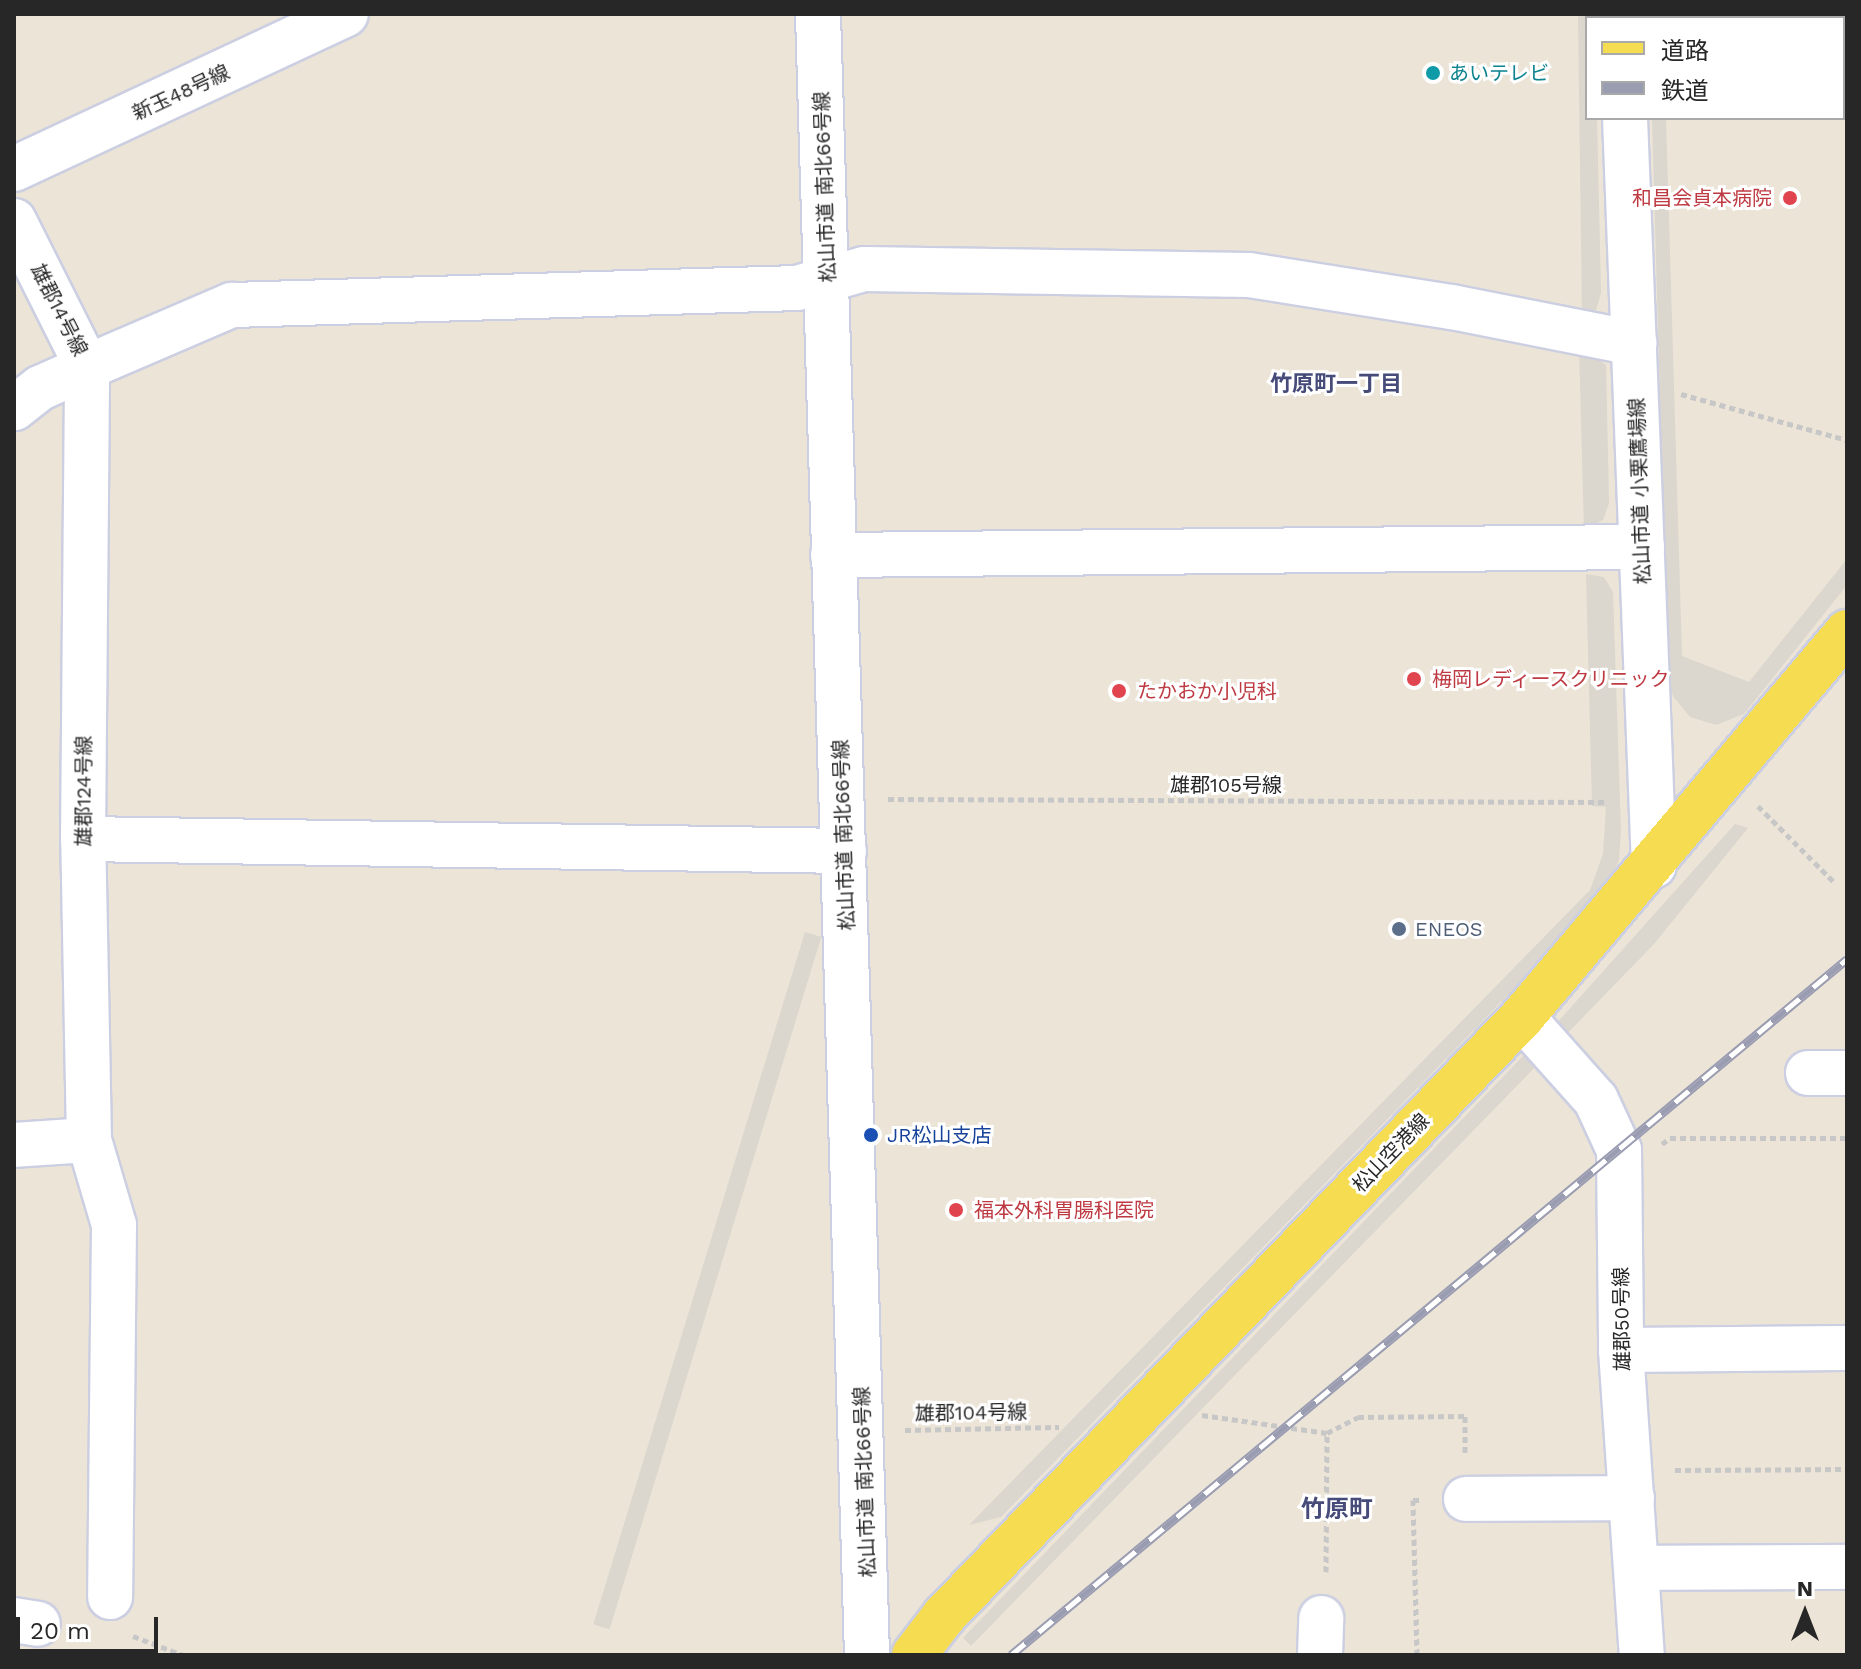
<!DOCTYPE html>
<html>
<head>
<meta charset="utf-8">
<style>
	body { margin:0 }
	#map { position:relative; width:1861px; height:1669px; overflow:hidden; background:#ebe4d7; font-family:"Work Sans","Noto Sans JP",sans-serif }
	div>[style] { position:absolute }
	.plaza>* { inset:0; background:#dbd6ce; transform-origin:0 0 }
	.path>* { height:5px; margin-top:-2.5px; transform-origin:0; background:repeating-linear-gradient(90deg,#c7c7c7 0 6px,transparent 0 10px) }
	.roads { filter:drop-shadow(2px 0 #cccfe1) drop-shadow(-2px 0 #cccfe1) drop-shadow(0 2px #cccfe1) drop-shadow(0 -2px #cccfe1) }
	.minor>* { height:44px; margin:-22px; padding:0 22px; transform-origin:22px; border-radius:22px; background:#fff }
	.major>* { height:44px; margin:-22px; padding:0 22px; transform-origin:22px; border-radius:22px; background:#f6dc50 }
	.rail>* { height:9px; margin-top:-4.5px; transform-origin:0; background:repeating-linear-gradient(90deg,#fff 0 18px,#9a9cb2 0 36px); box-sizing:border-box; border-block:2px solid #9a9cb2 }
	.dots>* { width:22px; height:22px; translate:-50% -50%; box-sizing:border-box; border:4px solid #fff; border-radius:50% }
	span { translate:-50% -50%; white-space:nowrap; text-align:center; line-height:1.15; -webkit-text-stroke:6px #fff; paint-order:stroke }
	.culture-label { font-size:20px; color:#0d838f }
	.left { translate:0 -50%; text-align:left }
	.street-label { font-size:20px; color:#272727 }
	.health-label { font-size:20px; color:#be3a42 }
	.right { translate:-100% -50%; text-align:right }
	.service-label { font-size:20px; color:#4e5e75 }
	.transit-label { font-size:20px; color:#164399 }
	.neighbourhood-label { font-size:22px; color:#464b79; font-weight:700 }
	.quarter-label { font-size:24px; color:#464b79; font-weight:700 }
	.frame { position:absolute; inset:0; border:16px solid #272727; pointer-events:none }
	.legend { position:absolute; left:1585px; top:16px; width:260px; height:104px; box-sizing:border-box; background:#fff; border:2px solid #a9a9a9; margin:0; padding:10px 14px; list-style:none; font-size:24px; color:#272727 }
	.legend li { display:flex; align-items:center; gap:16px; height:40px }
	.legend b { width:40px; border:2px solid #a9a9a9 }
	.north { position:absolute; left:1765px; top:1573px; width:80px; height:80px; -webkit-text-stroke:6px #fff; paint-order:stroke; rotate:0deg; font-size:22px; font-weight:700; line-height:32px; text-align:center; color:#272727 }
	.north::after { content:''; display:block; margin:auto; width:28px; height:36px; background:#272727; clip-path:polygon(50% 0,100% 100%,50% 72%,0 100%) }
	.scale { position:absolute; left:16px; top:1617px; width:142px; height:36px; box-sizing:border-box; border:4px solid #272727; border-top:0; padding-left:10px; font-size:24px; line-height:28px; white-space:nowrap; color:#272727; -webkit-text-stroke:6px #fff; paint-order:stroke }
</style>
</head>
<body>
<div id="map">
	<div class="plaza">
		<i style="clip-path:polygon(1578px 14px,1594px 14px,1587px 18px,1587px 118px,1597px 118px,1601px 293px,1596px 310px,1582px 316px)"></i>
		<i style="clip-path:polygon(1652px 118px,1666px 118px,1682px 656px,1749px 682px,1847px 559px,1847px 585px,1744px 714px,1716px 725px,1690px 717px,1673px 696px,1668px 680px)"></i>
		<i style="clip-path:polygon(1579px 346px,1606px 365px,1609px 503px,1603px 520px,1584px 530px)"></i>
		<i style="clip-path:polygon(1586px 574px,1604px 577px,1613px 592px,1621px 832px,1619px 860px,1603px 897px,1001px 1517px,969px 1525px,1590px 890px,1603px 854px,1606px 807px,1592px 806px)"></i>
		<i style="clip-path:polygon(1735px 824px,1748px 828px,1654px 944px,1558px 1043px,1555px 1025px)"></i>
		<i style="left:805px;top:932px;width:17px;height:724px;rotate:17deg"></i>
		<i style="clip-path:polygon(1527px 1052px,1541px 1061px,971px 1646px,963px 1638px)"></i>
	</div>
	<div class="path">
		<i style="left:1681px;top:394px;width:172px;rotate:15.5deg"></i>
		<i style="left:888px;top:799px;width:718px;rotate:0.24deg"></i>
		<i style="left:1758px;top:806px;width:110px;rotate:45deg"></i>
		<i style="left:1662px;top:1144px;width:10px;rotate:-37deg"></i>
		<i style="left:1670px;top:1138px;width:177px"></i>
		<i style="left:1202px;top:1415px;width:126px;rotate:8.2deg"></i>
		<i style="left:1327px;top:1433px;width:35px;rotate:-27deg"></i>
		<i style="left:1358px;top:1417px;width:107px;rotate:-0.5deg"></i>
		<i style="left:1465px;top:1416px;width:38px;rotate:90deg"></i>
		<i style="left:905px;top:1430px;width:154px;rotate:-1.1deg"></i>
		<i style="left:1675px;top:1470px;width:172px;rotate:-0.3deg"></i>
		<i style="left:1326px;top:1572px;width:139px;rotate:-89.6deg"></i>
		<i style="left:133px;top:1636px;width:53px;rotate:20.8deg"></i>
		<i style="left:1417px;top:1655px;width:155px;rotate:-91.5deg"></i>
		<i style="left:1413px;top:1500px;width:8px"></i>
	</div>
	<div class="roads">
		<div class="minor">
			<i style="left:818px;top:14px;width:1642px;rotate:88.29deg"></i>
			<i style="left:1621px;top:14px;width:4px;rotate:90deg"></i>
			<i style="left:1625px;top:118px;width:748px;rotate:87.78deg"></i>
			<i style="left:14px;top:169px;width:366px;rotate:-25deg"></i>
			<i style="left:14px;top:221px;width:163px;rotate:63.4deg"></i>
			<i style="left:87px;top:367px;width:51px;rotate:155.9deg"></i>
			<i style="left:40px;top:388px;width:33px;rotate:142deg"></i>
			<i style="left:833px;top:555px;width:809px;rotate:-0.57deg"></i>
			<i style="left:83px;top:839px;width:761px;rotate:0.9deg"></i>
			<i style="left:1522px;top:1017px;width:111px;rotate:48.3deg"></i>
			<i style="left:1596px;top:1100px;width:55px;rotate:65.3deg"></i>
			<i style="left:1619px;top:1150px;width:200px;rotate:89.4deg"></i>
			<i style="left:1621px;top:1350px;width:306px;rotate:86.1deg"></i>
			<i style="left:1808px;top:1073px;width:39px"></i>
			<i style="left:89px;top:1140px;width:89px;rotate:73.6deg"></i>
			<i style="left:114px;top:1225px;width:372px;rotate:90.6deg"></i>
			<i style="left:14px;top:1145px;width:75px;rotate:-3.8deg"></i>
			<i style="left:89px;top:1140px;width:301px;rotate:-91.1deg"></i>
			<i style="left:83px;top:839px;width:472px;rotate:-89.5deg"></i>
			<i style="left:87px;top:367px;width:158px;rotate:-23.2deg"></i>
			<i style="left:232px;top:305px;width:565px;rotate:-1.72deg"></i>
			<i style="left:797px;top:288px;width:70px;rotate:-15.8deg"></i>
			<i style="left:864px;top:269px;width:385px;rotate:0.9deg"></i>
			<i style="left:1249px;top:275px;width:206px;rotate:9deg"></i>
			<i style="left:1452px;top:307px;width:186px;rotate:11.2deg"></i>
			<i style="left:1621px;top:1350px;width:226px;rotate:-0.5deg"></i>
			<i style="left:1466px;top:1499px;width:166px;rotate:-0.3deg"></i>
			<i style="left:1638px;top:1568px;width:209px;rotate:-0.3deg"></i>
			<i style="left:14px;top:1620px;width:24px;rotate:9deg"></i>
			<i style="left:1320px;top:1655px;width:37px;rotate:-88deg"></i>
		</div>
		<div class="major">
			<i style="left:914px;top:1655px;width:49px;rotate:-52.4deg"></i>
			<i style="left:944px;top:1616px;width:832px;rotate:-46.02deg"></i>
			<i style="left:1522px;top:1017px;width:504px;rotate:-49.83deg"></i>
		</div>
	</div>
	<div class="rail">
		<i style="left:1011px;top:1655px;width:1088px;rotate:-39.78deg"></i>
	</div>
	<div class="dots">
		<i style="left:1433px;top:73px;background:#0f9aa8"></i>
		<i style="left:1790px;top:198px;background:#e0444e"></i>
		<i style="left:1414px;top:679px;background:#e0444e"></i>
		<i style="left:1119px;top:691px;background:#e0444e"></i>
		<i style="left:1399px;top:929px;background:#5c6f8a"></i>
		<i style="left:871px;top:1135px;background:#1a4fb4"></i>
		<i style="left:956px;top:1210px;background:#e0444e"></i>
	</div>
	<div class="culture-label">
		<span class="left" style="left:1449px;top:73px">あいテレビ</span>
	</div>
	<div class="street-label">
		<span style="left:181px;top:93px;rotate:-25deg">新玉48号線</span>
		<span style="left:825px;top:187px;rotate:-92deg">松山市道 南北66号線</span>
		<span style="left:59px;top:310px;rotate:63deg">雄郡14号線</span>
		<span style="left:1640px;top:491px;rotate:-92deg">松山市道 小栗鷹場線</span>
		<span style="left:1226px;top:785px">雄郡105号線</span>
		<span style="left:84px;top:791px;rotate:-90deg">雄郡124号線</span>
		<span style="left:844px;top:835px;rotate:-92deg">松山市道 南北66号線</span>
		<span style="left:1391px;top:1153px;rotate:-46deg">松山空港線</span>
		<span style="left:1622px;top:1319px;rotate:-91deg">雄郡50号線</span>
		<span style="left:971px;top:1413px;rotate:-1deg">雄郡104号線</span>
		<span style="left:865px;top:1482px;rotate:-92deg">松山市道 南北66号線</span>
	</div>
	<div class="health-label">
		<span class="right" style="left:1772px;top:198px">和昌会貞本病院</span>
		<span class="left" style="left:1432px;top:679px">梅岡レディースクリニック</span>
		<span class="left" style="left:1137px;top:691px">たかおか小児科</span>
		<span class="left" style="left:974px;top:1210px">福本外科胃腸科医院</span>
	</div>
	<div class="service-label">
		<span class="left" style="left:1415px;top:929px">ENEOS</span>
	</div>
	<div class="transit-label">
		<span class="left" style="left:887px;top:1135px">JR松山支店</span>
	</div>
	<div class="neighbourhood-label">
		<span style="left:1336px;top:384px">竹原町一丁目</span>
	</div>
	<div class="quarter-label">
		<span style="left:1337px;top:1510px">竹原町</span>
	</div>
	<div class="frame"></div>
	<ul class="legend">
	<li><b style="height:10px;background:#f6dc50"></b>道路</li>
	<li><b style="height:10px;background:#9a9cb2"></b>鉄道</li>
	</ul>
	<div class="north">N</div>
	<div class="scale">20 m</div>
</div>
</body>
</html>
